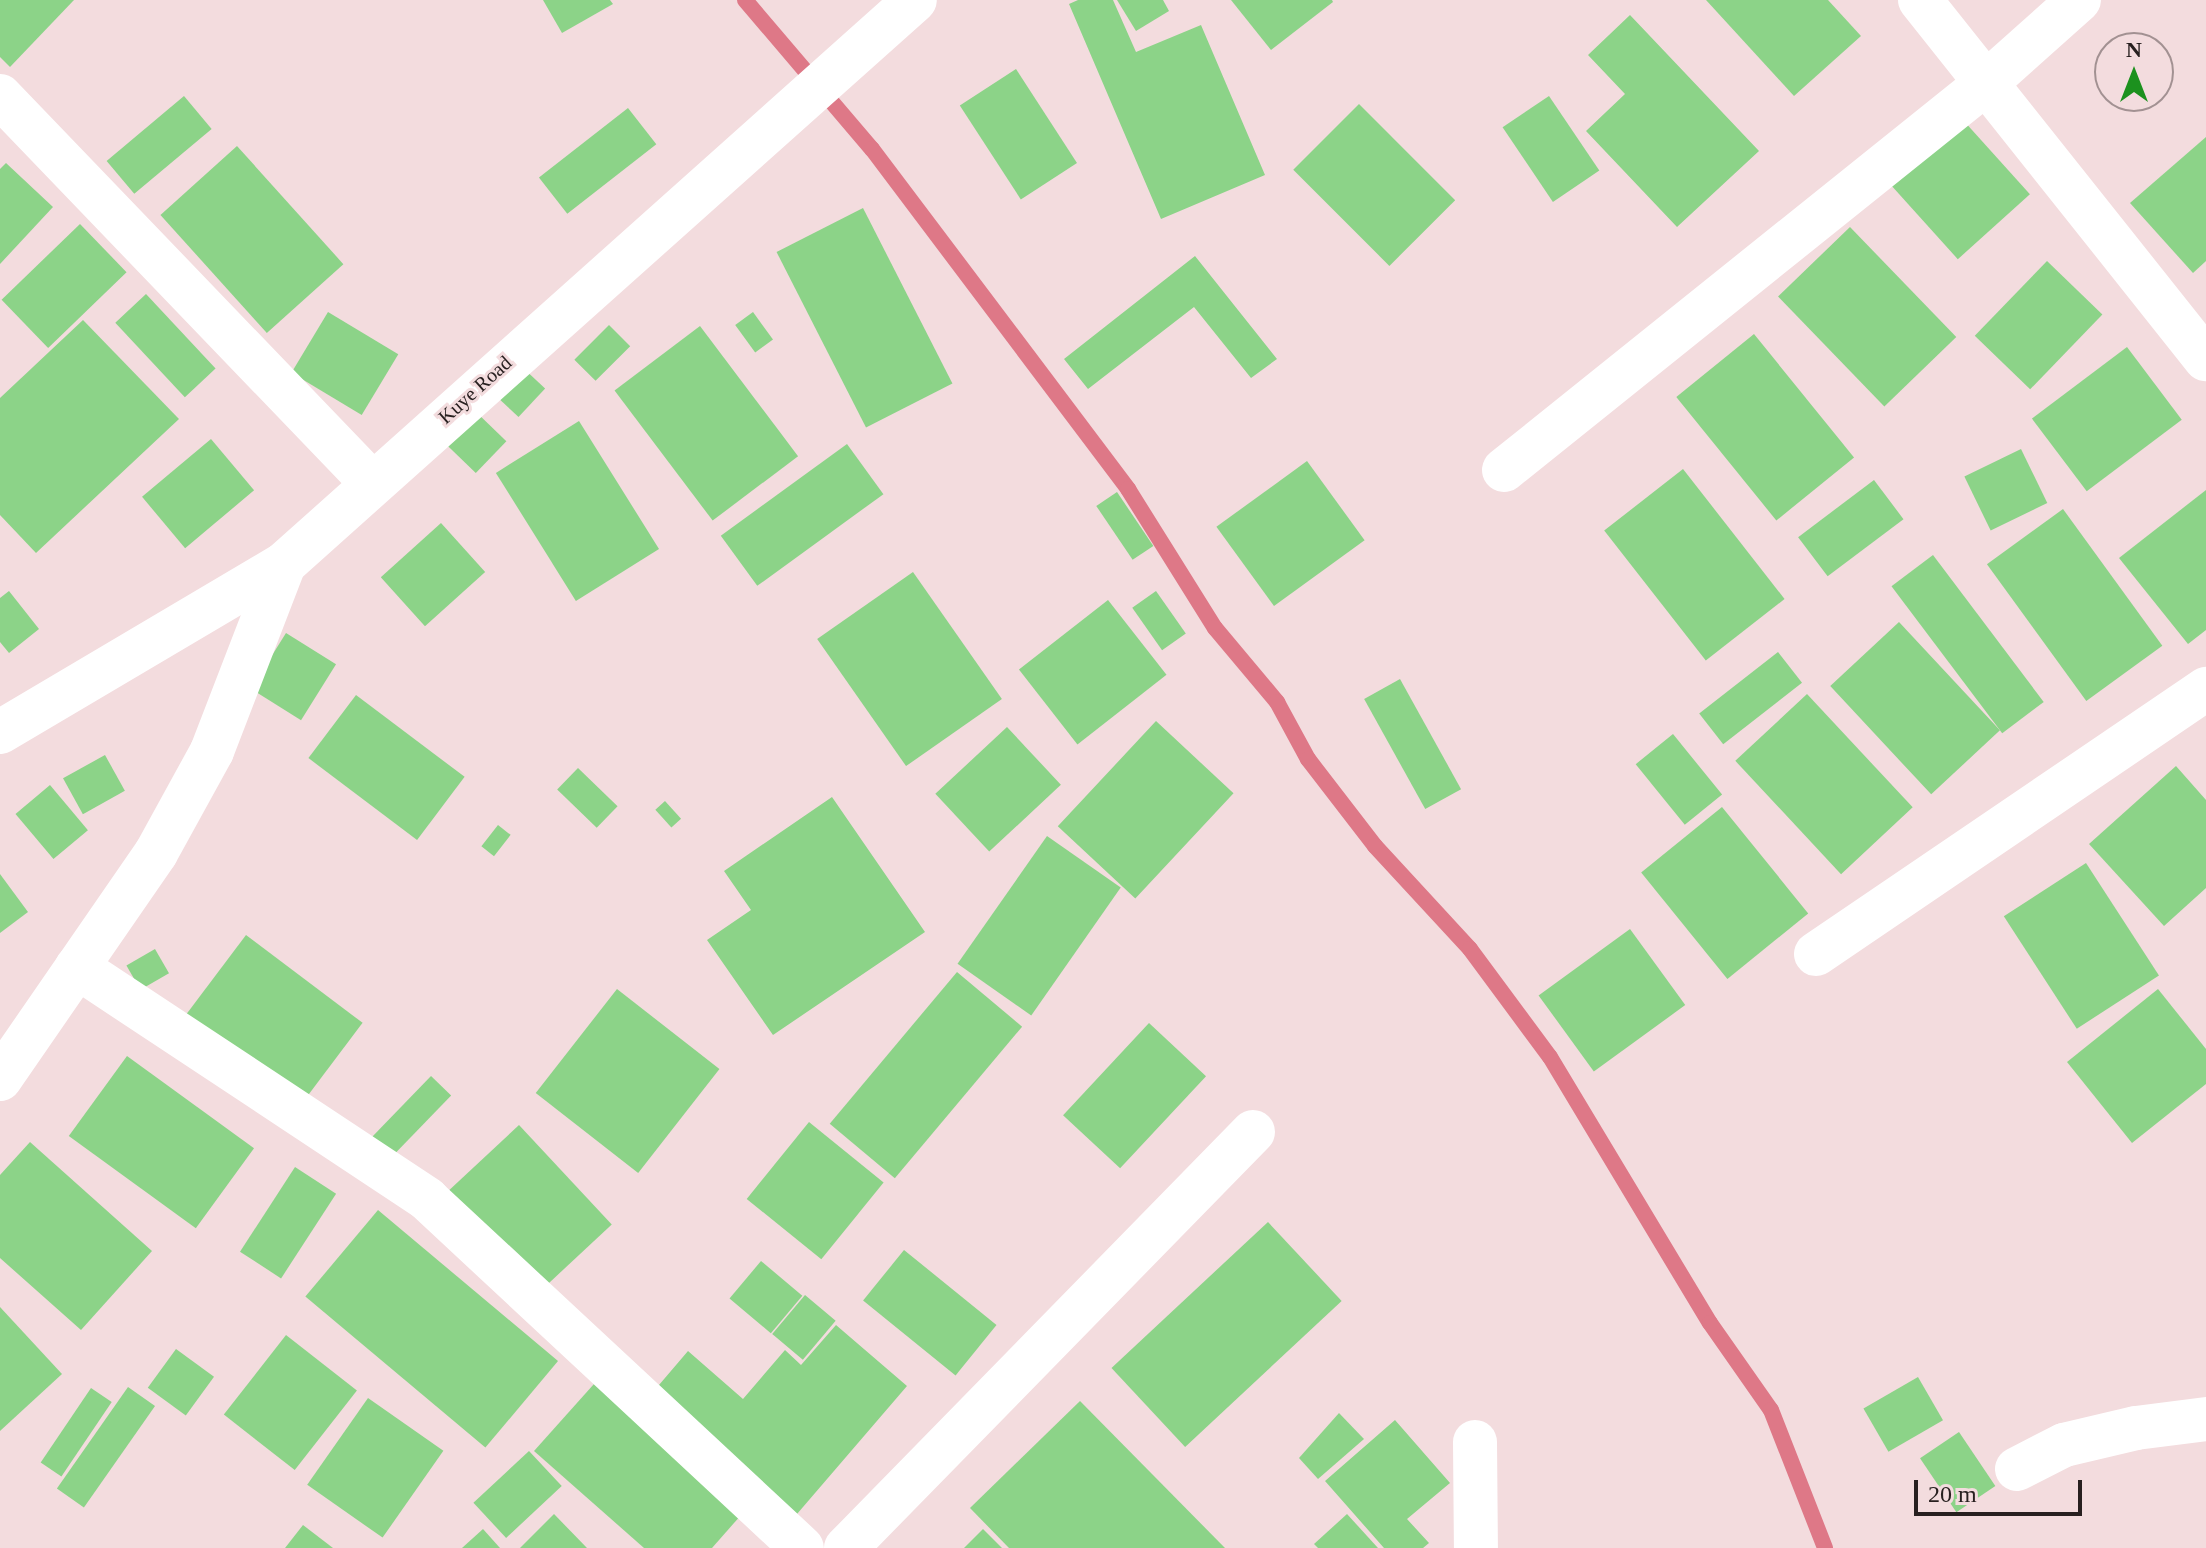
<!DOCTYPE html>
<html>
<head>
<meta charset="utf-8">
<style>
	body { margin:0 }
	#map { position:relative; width:2206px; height:1548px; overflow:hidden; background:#f3dcde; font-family:Georgia,serif }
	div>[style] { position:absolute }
	.stream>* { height:16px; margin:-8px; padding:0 8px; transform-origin:8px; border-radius:8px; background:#de7887 }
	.building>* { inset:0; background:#8cd388; transform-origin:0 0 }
	.street>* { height:44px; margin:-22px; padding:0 22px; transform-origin:22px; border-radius:22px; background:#fff }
	.secondary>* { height:44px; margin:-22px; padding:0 22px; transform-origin:22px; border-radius:22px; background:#fff }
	span { translate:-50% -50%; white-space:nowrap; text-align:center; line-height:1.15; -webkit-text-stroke:6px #f3dcde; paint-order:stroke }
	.street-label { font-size:20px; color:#282020 }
	.north { position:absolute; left:2094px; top:32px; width:80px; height:80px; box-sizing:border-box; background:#f3dcde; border:2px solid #a29192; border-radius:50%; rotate:0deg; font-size:22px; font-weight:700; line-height:32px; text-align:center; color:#282020 }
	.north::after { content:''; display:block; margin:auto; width:28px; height:36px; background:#1c911e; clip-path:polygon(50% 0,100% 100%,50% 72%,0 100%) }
	.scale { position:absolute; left:1914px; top:1480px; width:168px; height:36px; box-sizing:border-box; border:4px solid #282020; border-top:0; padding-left:10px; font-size:24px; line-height:28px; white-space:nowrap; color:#282020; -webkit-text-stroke:6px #f3dcde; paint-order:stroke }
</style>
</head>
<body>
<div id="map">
	<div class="stream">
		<i style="left:745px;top:0;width:196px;rotate:49.6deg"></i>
		<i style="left:872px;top:149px;width:426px;rotate:53deg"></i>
		<i style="left:1128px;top:489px;width:164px;rotate:58deg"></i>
		<i style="left:1215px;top:628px;width:97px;rotate:50deg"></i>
		<i style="left:1277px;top:702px;width:65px;rotate:61.5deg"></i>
		<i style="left:1308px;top:759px;width:110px;rotate:52.4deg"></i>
		<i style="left:1375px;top:846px;width:140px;rotate:47.3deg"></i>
		<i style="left:1470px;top:949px;width:134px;rotate:53.5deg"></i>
		<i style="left:1550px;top:1057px;width:310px;rotate:59deg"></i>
		<i style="left:1710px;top:1323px;width:106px;rotate:55deg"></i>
		<i style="left:1771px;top:1410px;width:148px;rotate:68.6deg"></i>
	</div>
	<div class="building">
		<i style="clip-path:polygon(0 0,74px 0,10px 67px,0 57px)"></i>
		<i style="clip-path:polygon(543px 0,610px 0,613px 4px,562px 33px)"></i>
		<i style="clip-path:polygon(1078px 0,1113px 0,1136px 52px,1201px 25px,1265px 175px,1161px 219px,1069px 4px)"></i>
		<i style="clip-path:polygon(1117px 0,1163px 0,1169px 11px,1136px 31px)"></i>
		<i style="clip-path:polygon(1231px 0,1332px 0,1333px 2px,1271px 50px)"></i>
		<i style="clip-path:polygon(1706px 0,1828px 0,1861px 36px,1794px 96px)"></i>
		<i style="clip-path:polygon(1630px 15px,1759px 151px,1677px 227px,1586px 131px,1625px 94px,1588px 55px)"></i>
		<i style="left:1016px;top:69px;width:112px;height:67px;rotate:57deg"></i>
		<i style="left:184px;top:96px;width:43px;height:101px;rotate:50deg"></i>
		<i style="left:1549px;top:96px;width:90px;height:56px;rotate:56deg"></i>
		<i style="left:1359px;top:104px;width:136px;height:93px;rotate:45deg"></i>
		<i style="left:628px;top:108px;width:46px;height:113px;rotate:52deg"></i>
		<i style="left:1963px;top:120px;width:100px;height:97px;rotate:48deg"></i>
		<i style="clip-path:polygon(2206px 137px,2206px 261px,2193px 273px,2130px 203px)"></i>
		<i style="left:237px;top:146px;width:159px;height:103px;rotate:48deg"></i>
		<i style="clip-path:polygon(6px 163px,53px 207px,0 264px,0 169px)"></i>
		<i style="left:863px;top:208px;width:197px;height:97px;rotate:63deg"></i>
		<i style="left:80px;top:224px;width:67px;height:109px;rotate:46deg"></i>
		<i style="left:1850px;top:227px;width:153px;height:100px;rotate:46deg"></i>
		<i style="clip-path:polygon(1195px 256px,1277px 359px,1251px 378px,1194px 307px,1088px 389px,1064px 359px)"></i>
		<i style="left:2047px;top:261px;width:77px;height:104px;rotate:44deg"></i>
		<i style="left:146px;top:294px;width:102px;height:42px;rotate:47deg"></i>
		<i style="left:328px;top:312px;width:82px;height:71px;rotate:31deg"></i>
		<i style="left:753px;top:312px;width:34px;height:22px;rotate:54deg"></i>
		<i style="clip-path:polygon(83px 320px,179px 419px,36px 553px,0 515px,0 398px)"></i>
		<i style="left:609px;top:325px;width:30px;height:49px;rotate:45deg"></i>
		<i style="left:700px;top:326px;width:163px;height:107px;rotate:53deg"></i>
		<i style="left:1754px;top:334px;width:159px;height:100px;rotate:51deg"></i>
		<i style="left:2127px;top:347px;width:91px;height:119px;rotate:53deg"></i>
		<i style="left:521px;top:366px;width:33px;height:39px;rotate:43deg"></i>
		<i style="left:474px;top:410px;width:45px;height:44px;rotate:44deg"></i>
		<i style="left:579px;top:421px;width:151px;height:98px;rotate:58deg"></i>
		<i style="left:211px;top:439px;width:67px;height:90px;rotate:50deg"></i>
		<i style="left:847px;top:444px;width:62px;height:156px;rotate:54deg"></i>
		<i style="left:2021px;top:449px;width:60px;height:63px;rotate:64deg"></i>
		<i style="left:1307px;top:461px;width:98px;height:112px;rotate:54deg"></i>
		<i style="left:1683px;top:469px;width:165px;height:100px;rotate:52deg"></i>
		<i style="left:1874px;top:480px;width:49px;height:95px;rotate:53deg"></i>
		<i style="clip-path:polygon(2206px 490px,2206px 630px,2188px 644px,2119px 558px)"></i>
		<i style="left:1117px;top:492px;width:65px;height:25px;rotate:56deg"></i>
		<i style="left:2063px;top:509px;width:169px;height:94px;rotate:54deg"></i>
		<i style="left:441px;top:523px;width:66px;height:81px;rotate:48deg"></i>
		<i style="left:1933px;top:555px;width:184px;height:52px;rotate:53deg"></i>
		<i style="left:913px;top:572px;width:155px;height:117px;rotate:55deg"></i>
		<i style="clip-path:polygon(9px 591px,39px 629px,9px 653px,0 642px,0 598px)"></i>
		<i style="left:1156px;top:591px;width:52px;height:29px;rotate:55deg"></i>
		<i style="left:1108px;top:600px;width:95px;height:113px;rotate:52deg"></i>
		<i style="left:1899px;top:622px;width:148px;height:94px;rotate:47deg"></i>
		<i style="left:286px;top:633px;width:59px;height:66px;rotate:32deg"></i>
		<i style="left:1778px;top:652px;width:39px;height:100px;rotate:52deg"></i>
		<i style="left:1400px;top:679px;width:126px;height:41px;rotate:61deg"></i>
		<i style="left:1807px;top:694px;width:155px;height:98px;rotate:47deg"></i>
		<i style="left:356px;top:695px;width:136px;height:79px;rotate:37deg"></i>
		<i style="left:1156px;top:721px;width:106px;height:144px;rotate:43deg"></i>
		<i style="left:1007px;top:727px;width:79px;height:98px;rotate:47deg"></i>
		<i style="left:1673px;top:734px;width:78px;height:48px;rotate:51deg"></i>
		<i style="left:105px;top:755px;width:41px;height:48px;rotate:61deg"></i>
		<i style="clip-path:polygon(2176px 766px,2206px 800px,2206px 888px,2164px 926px,2089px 844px)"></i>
		<i style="left:578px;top:768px;width:55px;height:30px;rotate:44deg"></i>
		<i style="left:50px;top:785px;width:59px;height:45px;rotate:50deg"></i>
		<i style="clip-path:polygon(832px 797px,925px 932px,773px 1035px,707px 940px,751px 910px,724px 871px)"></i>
		<i style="left:665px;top:801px;width:24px;height:13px;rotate:48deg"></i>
		<i style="left:1722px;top:807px;width:137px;height:104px;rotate:51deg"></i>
		<i style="left:498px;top:825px;width:16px;height:27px;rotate:38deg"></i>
		<i style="left:1047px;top:836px;width:90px;height:156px;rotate:35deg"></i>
		<i style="left:2086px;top:863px;width:134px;height:98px;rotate:57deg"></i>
		<i style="clip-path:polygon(0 874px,28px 912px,0 933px)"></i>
		<i style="left:1630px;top:929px;width:94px;height:113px;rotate:54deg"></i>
		<i style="left:246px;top:935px;width:146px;height:101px;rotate:37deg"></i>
		<i style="left:155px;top:949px;width:28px;height:33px;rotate:60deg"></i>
		<i style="left:957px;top:972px;width:85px;height:198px;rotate:40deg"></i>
		<i style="left:617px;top:989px;width:130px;height:132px;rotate:38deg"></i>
		<i style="clip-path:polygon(2158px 989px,2206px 1049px,2206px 1084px,2132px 1143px,2067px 1062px)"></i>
		<i style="left:1149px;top:1023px;width:78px;height:126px;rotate:43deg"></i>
		<i style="left:127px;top:1056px;width:157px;height:99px;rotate:36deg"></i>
		<i style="left:431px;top:1076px;width:28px;height:86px;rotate:44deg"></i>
		<i style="left:809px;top:1122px;width:96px;height:99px;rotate:39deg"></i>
		<i style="left:519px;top:1125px;width:136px;height:107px;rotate:47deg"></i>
		<i style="clip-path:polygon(30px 1142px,152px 1251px,81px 1330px,0 1258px,0 1175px)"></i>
		<i style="left:295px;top:1167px;width:49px;height:101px;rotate:33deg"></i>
		<i style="left:378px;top:1210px;width:235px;height:113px;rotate:40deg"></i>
		<i style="left:1268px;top:1222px;width:108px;height:214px;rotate:47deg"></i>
		<i style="left:904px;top:1250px;width:119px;height:65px;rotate:39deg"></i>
		<i style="left:761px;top:1261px;width:54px;height:49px;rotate:40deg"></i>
		<i style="left:805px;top:1295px;width:40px;height:51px;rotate:40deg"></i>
		<i style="clip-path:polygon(0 1307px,62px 1374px,0 1431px)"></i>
		<i style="clip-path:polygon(836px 1325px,907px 1386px,797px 1514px,653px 1392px,688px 1351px,743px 1399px,785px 1350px,801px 1365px)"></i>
		<i style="left:286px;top:1335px;width:90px;height:101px;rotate:38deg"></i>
		<i style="left:176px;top:1349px;width:47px;height:48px;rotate:36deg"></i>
		<i style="clip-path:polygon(602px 1375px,749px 1506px,712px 1548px,644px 1548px,534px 1451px)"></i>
		<i style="left:1918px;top:1377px;width:50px;height:63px;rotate:60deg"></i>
		<i style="left:128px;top:1387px;width:33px;height:124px;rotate:35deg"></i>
		<i style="left:91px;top:1388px;width:25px;height:90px;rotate:34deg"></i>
		<i style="left:368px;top:1398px;width:92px;height:106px;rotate:35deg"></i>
		<i style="clip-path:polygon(1080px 1401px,1225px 1548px,1009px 1548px,970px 1508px)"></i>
		<i style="clip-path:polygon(1339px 1413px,1364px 1439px,1318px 1479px,1299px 1458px)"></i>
		<i style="clip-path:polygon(1395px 1420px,1450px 1483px,1407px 1519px,1429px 1543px,1423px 1548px,1384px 1548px,1325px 1481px)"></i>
		<i style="left:1959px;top:1432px;width:65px;height:47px;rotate:56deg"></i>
		<i style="left:529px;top:1451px;width:48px;height:76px;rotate:47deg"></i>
		<i style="clip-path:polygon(554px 1514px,587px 1548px,520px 1548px)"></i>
		<i style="clip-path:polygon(1347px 1514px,1378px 1548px,1318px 1548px,1314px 1544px)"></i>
		<i style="clip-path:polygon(303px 1525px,333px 1548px,285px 1548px)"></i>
		<i style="clip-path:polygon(483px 1529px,500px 1548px,462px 1548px)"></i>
		<i style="clip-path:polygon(983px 1529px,1002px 1548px,964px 1548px)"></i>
	</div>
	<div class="street">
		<i style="left:1920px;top:0;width:459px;rotate:51.5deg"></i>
		<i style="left:0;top:96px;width:535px;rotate:46.14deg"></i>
		<i style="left:1504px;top:470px;width:617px;rotate:-38.75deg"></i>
		<i style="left:1985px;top:84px;width:126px;rotate:-41.8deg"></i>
		<i style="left:1816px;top:954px;width:472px;rotate:-34.2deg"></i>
		<i style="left:77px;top:967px;width:420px;rotate:33.5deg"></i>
		<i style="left:427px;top:1199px;width:512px;rotate:42.94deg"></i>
		<i style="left:0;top:1079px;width:275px;rotate:-55.4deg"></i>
		<i style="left:156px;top:853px;width:116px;rotate:-61.2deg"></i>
		<i style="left:212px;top:751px;width:200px;rotate:-68.9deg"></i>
		<i style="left:1475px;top:1442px;width:106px;rotate:89.5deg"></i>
		<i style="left:2017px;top:1469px;width:53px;rotate:-27.1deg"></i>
		<i style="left:2064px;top:1445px;width:74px;rotate:-13.3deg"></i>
		<i style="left:2136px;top:1428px;width:71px;rotate:-7.3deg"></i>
		<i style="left:846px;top:1548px;width:582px;rotate:-45.63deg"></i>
	</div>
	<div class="secondary">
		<i style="left:0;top:732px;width:330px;rotate:-30.6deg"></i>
		<i style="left:284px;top:564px;width:846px;rotate:-41.79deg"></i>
	</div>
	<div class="street-label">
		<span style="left:475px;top:390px;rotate:-42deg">Kuye Road</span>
	</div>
	<div class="north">N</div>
	<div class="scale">20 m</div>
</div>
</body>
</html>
